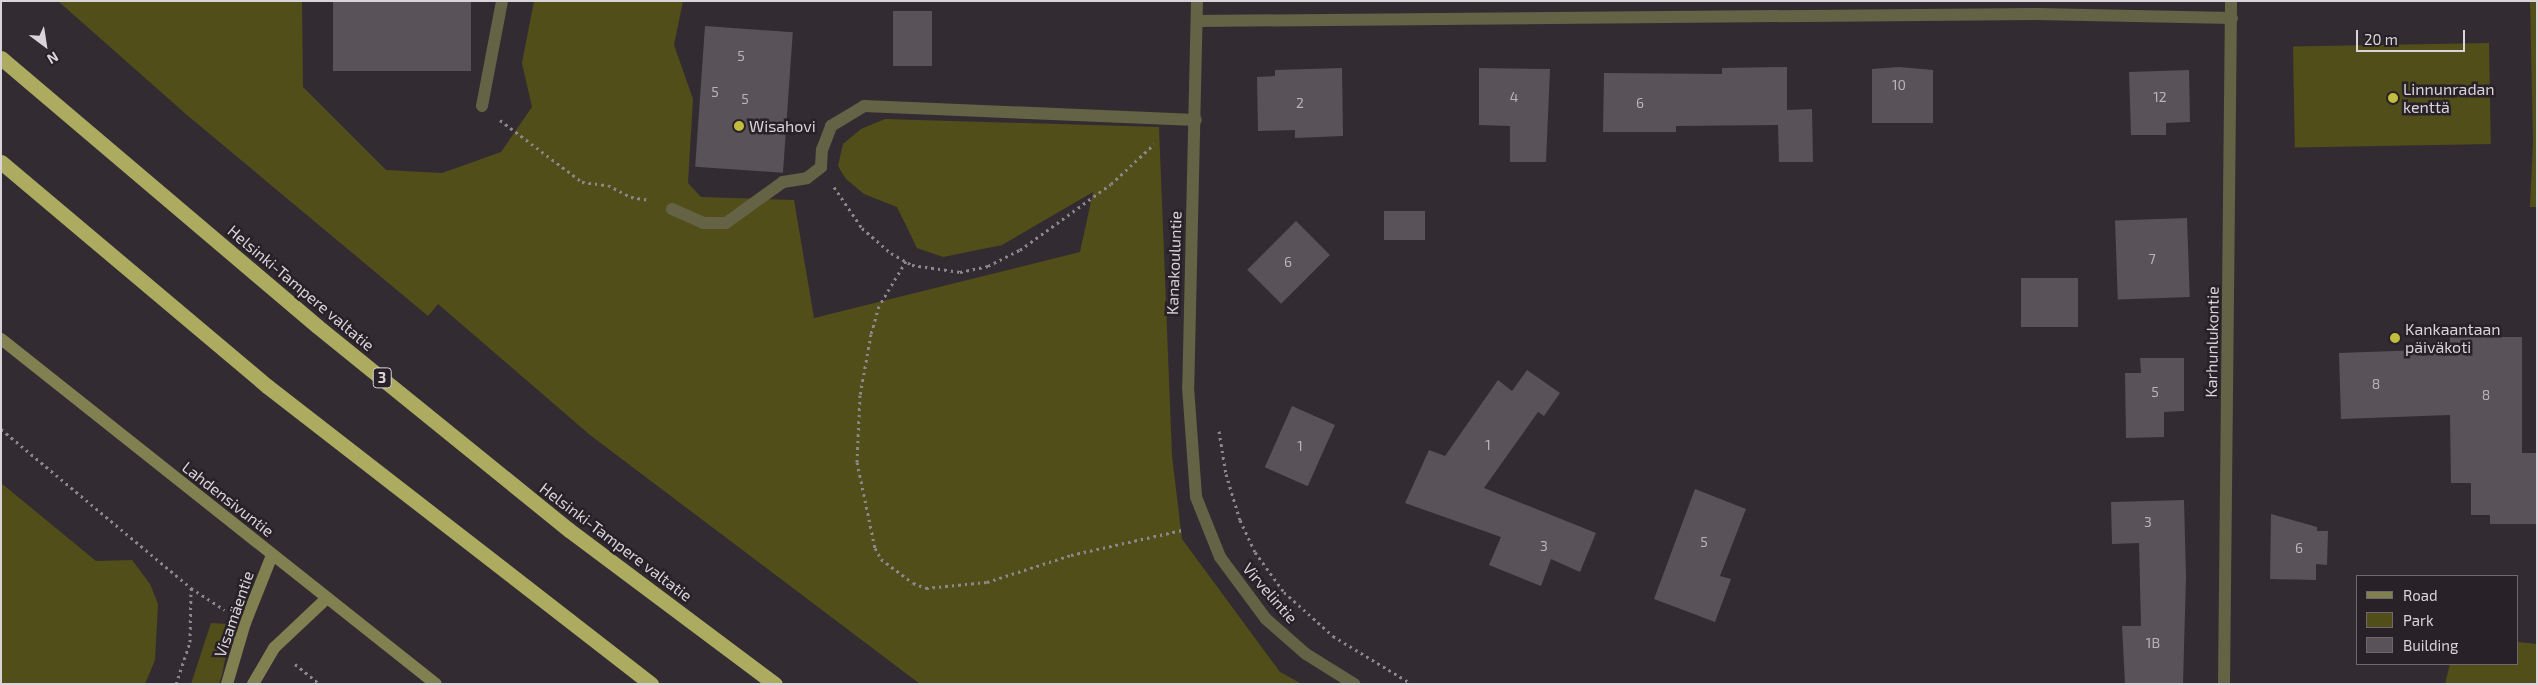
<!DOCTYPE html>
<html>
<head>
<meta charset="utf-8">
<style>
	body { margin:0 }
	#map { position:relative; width:2538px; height:685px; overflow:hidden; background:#322c32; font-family:"Exo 2",sans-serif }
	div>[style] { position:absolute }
	.green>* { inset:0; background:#514e19; transform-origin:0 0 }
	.building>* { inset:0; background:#595259; transform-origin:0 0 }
	.path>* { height:3px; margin-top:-1.5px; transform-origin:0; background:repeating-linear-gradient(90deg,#8d878d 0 2.5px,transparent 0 6.5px) }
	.lane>* { height:12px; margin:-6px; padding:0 6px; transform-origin:6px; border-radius:6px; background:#646346 }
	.street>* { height:12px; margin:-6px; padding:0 6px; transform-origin:6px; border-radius:6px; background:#646346 }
	.secondary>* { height:12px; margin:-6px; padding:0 6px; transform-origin:6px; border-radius:6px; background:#818051 }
	.highway>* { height:15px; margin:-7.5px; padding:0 7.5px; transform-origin:7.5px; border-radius:7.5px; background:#adab60 }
	.dots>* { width:14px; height:14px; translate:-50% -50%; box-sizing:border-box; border:2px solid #282228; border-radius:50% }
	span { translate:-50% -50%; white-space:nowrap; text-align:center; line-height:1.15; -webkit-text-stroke:5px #282228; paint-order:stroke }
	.number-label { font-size:14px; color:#b9b4b9 }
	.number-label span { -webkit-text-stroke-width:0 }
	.shield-label span { padding:1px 4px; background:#282228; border:1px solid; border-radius:4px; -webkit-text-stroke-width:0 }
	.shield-label { font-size:15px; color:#d9d4d9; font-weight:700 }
	.poi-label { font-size:16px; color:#d9d4d9 }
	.left { translate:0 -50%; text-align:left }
	.street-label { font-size:16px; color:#d9d4d9 }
	.frame { position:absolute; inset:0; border:2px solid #d9d4d9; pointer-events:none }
	.legend { position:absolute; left:2356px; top:575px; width:162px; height:90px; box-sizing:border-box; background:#282228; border:1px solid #6f696f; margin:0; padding:6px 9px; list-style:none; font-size:15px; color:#d9d4d9 }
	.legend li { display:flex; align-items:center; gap:10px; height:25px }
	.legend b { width:25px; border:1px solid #6f696f }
	.north { position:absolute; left:20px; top:20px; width:50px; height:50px; -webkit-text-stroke:4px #282228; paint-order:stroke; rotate:149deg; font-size:14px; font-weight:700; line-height:20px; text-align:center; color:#d9d4d9 }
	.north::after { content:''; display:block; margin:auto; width:18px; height:22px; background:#d9d4d9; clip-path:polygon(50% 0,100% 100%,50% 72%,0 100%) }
	.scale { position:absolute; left:2356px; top:30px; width:109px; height:22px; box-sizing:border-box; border:2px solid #d9d4d9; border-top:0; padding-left:6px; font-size:15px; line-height:18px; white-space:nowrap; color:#d9d4d9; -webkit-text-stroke:4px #282228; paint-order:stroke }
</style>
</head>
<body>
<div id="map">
	<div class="green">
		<i style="clip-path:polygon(58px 1px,302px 1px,303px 87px,386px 170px,442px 173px,501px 152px,532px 107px,522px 63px,534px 1px,683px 1px,674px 45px,693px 99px,688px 183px,701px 197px,794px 200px,814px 318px,1080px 252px,1093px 192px,1002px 245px,943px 257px,917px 248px,897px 207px,864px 194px,846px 179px,838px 166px,843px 144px,861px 129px,885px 119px,1159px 127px,1172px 456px,1182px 539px,1280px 672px,1302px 684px,920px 684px,590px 435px,438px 304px,428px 316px,187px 115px)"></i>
		<i style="clip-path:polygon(2530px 1px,2537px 1px,2537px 207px,2530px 207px,2533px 143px)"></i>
		<i style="left:2489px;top:43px;width:101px;height:196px;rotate:89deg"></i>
		<i style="clip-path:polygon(1px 483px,96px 561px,132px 560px,150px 584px,158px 604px,155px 660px,145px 684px,1px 684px)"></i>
		<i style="clip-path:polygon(211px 623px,227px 624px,231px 629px,222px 675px,219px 684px,191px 684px)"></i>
		<i style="clip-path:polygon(2517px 642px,2537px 644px,2537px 684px,2445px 684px,2450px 664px,2517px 664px)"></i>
	</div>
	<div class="building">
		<i style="left:333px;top:1px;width:138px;height:70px"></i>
		<i style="left:932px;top:11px;width:55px;height:39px;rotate:90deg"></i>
		<i style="left:705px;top:26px;width:88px;height:141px;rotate:4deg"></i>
		<i style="clip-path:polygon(1787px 67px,1787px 110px,1812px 109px,1813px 162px,1779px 162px,1778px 125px,1676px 126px,1676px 132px,1603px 132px,1604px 73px,1722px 74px,1722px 68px)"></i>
		<i style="clip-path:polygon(1899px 67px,1933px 70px,1933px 123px,1872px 123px,1872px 69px)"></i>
		<i style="clip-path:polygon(1342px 68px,1343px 136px,1295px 138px,1295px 130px,1258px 131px,1257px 77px,1275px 76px,1275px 70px)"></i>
		<i style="clip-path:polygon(1479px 68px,1550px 69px,1546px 162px,1510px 162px,1510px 126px,1479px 125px)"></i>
		<i style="clip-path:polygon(2189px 70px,2190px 122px,2166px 123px,2166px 135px,2131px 135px,2129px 72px)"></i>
		<i style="left:1384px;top:211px;width:41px;height:29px"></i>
		<i style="left:2187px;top:218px;width:79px;height:72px;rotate:88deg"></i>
		<i style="left:1296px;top:221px;width:48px;height:69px;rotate:45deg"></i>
		<i style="left:2021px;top:278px;width:57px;height:49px"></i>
		<i style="clip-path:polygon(2450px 337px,2522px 337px,2522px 453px,2537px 453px,2537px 524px,2490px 524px,2490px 515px,2471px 515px,2471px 483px,2451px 483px,2450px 415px,2341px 419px,2339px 353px,2450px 349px)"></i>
		<i style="clip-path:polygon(2140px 358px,2184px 358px,2184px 411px,2164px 412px,2164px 437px,2126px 438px,2125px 373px,2141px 373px)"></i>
		<i style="clip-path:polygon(1527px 370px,1560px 393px,1544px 416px,1538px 412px,1484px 488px,1596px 533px,1580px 572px,1551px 559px,1541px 586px,1489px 565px,1501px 537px,1405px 503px,1429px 450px,1445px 456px,1498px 380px,1512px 391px)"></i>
		<i style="left:1292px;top:406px;width:47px;height:67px;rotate:24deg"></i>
		<i style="clip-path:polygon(1695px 489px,1746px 509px,1720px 576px,1731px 579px,1715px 622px,1654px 599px)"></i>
		<i style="clip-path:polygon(2184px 500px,2186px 577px,2183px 684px,2125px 684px,2122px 626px,2141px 626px,2139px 543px,2112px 544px,2111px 502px)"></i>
		<i style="clip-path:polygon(2271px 514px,2317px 527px,2317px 531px,2328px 531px,2327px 565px,2316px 564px,2316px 580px,2270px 579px)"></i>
	</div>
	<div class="path">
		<i style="left:500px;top:120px;width:103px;rotate:37.1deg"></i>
		<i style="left:582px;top:182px;width:26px;rotate:7deg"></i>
		<i style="left:608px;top:185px;width:26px;rotate:28deg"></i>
		<i style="left:631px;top:197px;width:19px;rotate:9deg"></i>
		<i style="left:834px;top:187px;width:50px;rotate:55.7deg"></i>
		<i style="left:862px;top:228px;width:38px;rotate:41deg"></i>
		<i style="left:891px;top:253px;width:24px;rotate:30deg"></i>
		<i style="left:912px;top:265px;width:49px;rotate:8.3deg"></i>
		<i style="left:960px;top:272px;width:29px;rotate:-12deg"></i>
		<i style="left:988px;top:266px;width:36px;rotate:-27deg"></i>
		<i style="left:1020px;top:250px;width:112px;rotate:-36deg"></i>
		<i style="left:1111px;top:184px;width:59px;rotate:-42.9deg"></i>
		<i style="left:906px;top:261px;width:52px;rotate:121deg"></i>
		<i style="left:879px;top:306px;width:29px;rotate:106deg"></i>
		<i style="left:871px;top:334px;width:62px;rotate:100.2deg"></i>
		<i style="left:860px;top:395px;width:67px;rotate:92.6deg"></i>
		<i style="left:857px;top:462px;width:88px;rotate:78.2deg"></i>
		<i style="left:875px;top:548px;width:13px;rotate:61deg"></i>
		<i style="left:881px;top:559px;width:40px;rotate:37deg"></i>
		<i style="left:913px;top:583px;width:14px;rotate:21deg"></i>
		<i style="left:926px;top:588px;width:61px;rotate:-5.6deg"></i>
		<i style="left:987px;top:582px;width:88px;rotate:-17.8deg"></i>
		<i style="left:1071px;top:555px;width:114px;rotate:-12.7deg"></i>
		<i style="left:1px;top:429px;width:248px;rotate:39.9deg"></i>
		<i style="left:191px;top:588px;width:40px;rotate:32.9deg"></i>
		<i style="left:1219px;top:431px;width:44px;rotate:80.8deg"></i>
		<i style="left:1226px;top:474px;width:48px;rotate:73.1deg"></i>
		<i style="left:1240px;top:520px;width:35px;rotate:65deg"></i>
		<i style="left:1255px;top:552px;width:49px;rotate:54.1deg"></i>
		<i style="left:1284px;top:592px;width:66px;rotate:41.9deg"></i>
		<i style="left:1333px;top:636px;width:92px;rotate:31.3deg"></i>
		<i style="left:295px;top:664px;width:32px;rotate:39deg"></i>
		<i style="left:176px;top:684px;width:44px;rotate:-71.6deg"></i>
		<i style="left:190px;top:642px;width:54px;rotate:-88.9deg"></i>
	</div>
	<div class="lane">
		<i style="left:672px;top:209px;width:34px;rotate:24deg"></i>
		<i style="left:703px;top:223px;width:23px"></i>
		<i style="left:726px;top:223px;width:70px;rotate:-35.7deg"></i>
		<i style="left:783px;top:182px;width:24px;rotate:-9deg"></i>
		<i style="left:807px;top:178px;width:18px;rotate:-38deg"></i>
		<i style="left:821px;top:167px;width:17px;rotate:-87deg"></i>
		<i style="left:822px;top:150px;width:26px;rotate:-69deg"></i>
		<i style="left:831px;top:126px;width:39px;rotate:-31deg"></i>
		<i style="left:864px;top:106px;width:332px;rotate:2.4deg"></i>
	</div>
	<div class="street">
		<i style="left:1197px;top:1px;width:386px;rotate:91.3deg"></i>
		<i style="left:1188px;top:387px;width:110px;rotate:85.8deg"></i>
		<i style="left:1196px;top:497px;width:65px;rotate:68.2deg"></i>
		<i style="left:1220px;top:557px;width:77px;rotate:53.4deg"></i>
		<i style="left:1266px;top:619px;width:53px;rotate:41.2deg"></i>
		<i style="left:1306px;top:654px;width:57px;rotate:32deg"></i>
		<i style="left:1197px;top:21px;width:840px;rotate:-0.48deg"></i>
		<i style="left:2037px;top:14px;width:195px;rotate:1.2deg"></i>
		<i style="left:482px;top:106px;width:107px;rotate:-79.2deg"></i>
		<i style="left:2224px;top:684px;width:683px;rotate:-89.41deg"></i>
	</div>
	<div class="secondary">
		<i style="left:1px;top:339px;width:555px;rotate:38.42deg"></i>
		<i style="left:227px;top:684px;width:64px;rotate:-73.6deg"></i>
		<i style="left:245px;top:623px;width:73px;rotate:-68.3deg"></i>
		<i style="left:253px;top:684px;width:42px;rotate:-59.7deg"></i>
		<i style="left:274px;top:648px;width:73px;rotate:-43.3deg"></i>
	</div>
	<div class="highway">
		<i style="left:1px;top:58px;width:414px;rotate:40.3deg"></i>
		<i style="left:317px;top:326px;width:324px;rotate:39deg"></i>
		<i style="left:569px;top:530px;width:257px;rotate:36.8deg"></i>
		<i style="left:1px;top:162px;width:348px;rotate:40.1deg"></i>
		<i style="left:267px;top:386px;width:486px;rotate:37.8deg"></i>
	</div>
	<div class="dots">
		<i style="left:2393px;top:98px;background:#c3bd3f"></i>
		<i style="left:739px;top:126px;background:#c3bd3f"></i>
		<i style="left:2395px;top:338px;background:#c3bd3f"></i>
	</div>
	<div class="number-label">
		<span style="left:741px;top:56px">5</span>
		<span style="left:1899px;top:85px">10</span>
		<span style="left:715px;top:92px">5</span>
		<span style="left:1514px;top:97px">4</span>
		<span style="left:2160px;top:97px">12</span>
		<span style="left:745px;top:99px">5</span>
		<span style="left:1300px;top:103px">2</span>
		<span style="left:1640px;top:103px">6</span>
		<span style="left:2152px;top:259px">7</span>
		<span style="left:1288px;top:262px">6</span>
		<span style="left:2376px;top:384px">8</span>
		<span style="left:2155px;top:392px">5</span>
		<span style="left:2486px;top:395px">8</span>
		<span style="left:1488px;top:445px">1</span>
		<span style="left:1300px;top:446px">1</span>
		<span style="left:2148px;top:522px">3</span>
		<span style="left:1704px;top:542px">5</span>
		<span style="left:1544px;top:546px">3</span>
		<span style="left:2299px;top:548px">6</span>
		<span style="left:2153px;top:643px">1B</span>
	</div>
	<div class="shield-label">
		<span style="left:382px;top:378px">3</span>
	</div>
	<div class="poi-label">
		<span class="left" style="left:2403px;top:98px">Linnunradan<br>kenttä</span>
		<span class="left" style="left:749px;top:126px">Wisahovi</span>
		<span class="left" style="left:2405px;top:338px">Kankaantaan<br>päiväkoti</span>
	</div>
	<div class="street-label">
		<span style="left:1174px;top:263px;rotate:-88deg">Kanakouluntie</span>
		<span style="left:301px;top:288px;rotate:40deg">Helsinki-Tampere valtatie</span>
		<span style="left:2212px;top:342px;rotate:-89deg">Karhunlukontie</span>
		<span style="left:228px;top:499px;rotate:38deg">Lahdensivuntie</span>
		<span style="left:616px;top:542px;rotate:37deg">Helsinki-Tampere valtatie</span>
		<span style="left:1270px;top:593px;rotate:49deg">Virvelintie</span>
		<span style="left:234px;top:614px;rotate:-71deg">Visamäentie</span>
	</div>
	<div class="frame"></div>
	<ul class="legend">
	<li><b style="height:6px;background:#818051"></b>Road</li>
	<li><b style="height:14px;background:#514e19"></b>Park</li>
	<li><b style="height:14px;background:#595259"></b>Building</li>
	</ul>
	<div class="north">N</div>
	<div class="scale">20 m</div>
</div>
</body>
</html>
